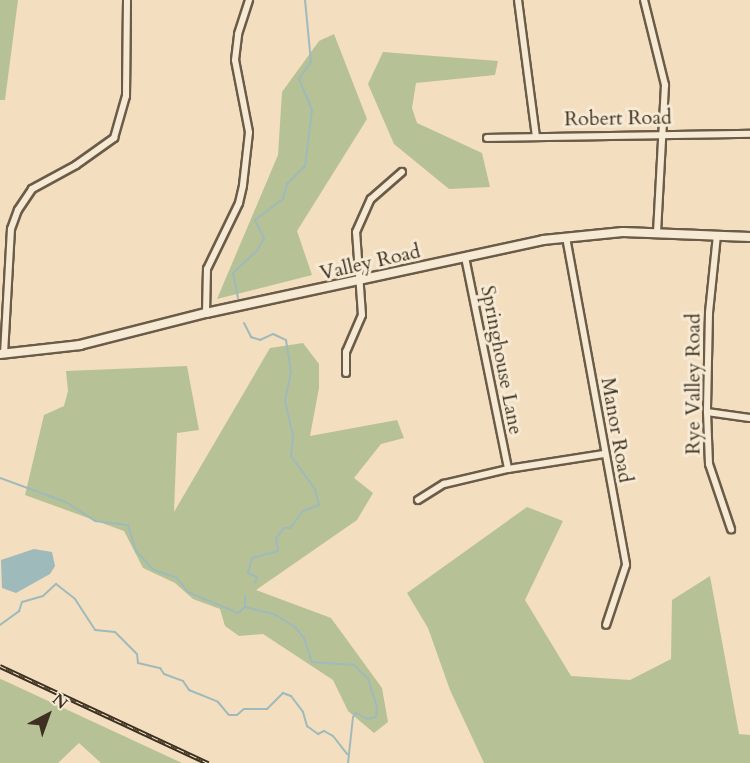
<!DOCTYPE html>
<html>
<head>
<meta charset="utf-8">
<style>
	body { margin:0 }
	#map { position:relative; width:750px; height:763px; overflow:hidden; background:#f3debf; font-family:Cardo,serif }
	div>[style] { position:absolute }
	.green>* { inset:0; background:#b6c295 }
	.water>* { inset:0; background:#9fbabb }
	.stream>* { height:2px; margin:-1px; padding:0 1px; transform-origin:1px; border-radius:1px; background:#9fbabb }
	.roads { filter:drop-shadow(2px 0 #6a5c48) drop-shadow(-2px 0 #6a5c48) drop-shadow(0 2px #6a5c48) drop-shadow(0 -2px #6a5c48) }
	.minor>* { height:6px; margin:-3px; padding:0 3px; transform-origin:3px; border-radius:3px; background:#f7ead5 }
	.secondary>* { height:8px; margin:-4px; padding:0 4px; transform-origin:4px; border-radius:4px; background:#f7ead5 }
	.rail>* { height:4.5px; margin-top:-2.25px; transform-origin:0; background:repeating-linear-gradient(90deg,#f7ead5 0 7px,#3d3020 0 14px); box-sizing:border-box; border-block:2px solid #3d3020 }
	span { translate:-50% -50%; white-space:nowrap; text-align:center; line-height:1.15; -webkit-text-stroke:6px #f7ead5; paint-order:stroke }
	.street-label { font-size:20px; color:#3d3020 }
	.north { position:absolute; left:18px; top:685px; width:60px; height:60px; -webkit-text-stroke:4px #f7ead5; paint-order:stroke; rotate:41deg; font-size:16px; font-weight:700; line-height:24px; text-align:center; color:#3d3020 }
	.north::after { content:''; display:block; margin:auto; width:21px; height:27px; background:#3d3020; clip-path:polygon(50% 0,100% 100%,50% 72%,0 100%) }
</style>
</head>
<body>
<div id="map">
	<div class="green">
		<i style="clip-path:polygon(0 0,18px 0,5px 100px,0 100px)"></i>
		<i style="clip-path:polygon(334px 34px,367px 119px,297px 231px,312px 275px,217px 299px,278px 155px,282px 92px,319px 41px)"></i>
		<i style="clip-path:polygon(383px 52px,498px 61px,495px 75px,416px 83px,412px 108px,417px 123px,482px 153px,490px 187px,449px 189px,394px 144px,368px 84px)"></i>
		<i style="clip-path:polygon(303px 343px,319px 364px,319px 388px,310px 436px,397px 420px,404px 438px,381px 444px,354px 478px,373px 493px,357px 520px,256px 590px,331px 618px,382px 688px,388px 722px,374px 733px,348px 711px,333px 680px,263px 634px,239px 636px,225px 626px,220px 609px,193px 599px,175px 583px,143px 568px,124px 531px,25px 495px,44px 415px,64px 406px,68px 391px,66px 371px,187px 366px,199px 430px,177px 433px,174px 512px,270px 348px)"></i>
		<i style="clip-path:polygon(527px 507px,563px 521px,525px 600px,571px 676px,630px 680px,671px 659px,672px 600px,710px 576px,739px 734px,750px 735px,750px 763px,484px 763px,450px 690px,428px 628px,407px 593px)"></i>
		<i style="clip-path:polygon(0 679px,3px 680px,182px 763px,101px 763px,79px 743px,58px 763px,0 763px)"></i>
	</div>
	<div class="water">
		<i style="clip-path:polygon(34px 549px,52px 552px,55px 566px,50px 574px,16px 593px,2px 588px,1px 560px)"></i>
	</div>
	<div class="stream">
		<i style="left:238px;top:298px;width:25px;rotate:-101deg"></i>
		<i style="left:233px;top:273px;width:33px;rotate:-43deg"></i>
		<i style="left:257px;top:251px;width:15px;rotate:-62deg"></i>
		<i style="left:264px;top:238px;width:20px;rotate:-117deg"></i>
		<i style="left:255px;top:220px;width:35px;rotate:-37deg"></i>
		<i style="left:283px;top:199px;width:16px;rotate:-75deg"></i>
		<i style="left:287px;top:184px;width:25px;rotate:-45deg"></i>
		<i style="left:305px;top:166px;width:56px;rotate:-82.9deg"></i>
		<i style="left:312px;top:110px;width:34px;rotate:-113deg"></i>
		<i style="left:299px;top:79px;width:21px;rotate:-55deg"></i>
		<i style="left:311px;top:62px;width:62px;rotate:-95.5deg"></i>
		<i style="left:244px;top:323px;width:16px;rotate:63deg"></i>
		<i style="left:251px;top:337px;width:9px;rotate:18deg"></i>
		<i style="left:260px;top:340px;width:14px;rotate:-25deg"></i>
		<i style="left:273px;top:334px;width:14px;rotate:25deg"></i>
		<i style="left:286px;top:340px;width:32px;rotate:81deg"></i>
		<i style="left:291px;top:372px;width:30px;rotate:102deg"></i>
		<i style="left:285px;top:401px;width:37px;rotate:77deg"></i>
		<i style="left:293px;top:437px;width:19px;rotate:96deg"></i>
		<i style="left:291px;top:456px;width:41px;rotate:54deg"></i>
		<i style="left:315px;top:489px;width:16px;rotate:76deg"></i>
		<i style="left:319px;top:505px;width:17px;rotate:159deg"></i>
		<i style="left:303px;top:511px;width:21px;rotate:127deg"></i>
		<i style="left:290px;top:528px;width:6px;rotate:180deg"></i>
		<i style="left:284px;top:528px;width:13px;rotate:129deg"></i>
		<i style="left:276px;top:538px;width:13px;rotate:81deg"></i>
		<i style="left:278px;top:551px;width:27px;rotate:165deg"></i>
		<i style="left:252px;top:558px;width:16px;rotate:105deg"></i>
		<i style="left:248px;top:573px;width:10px;rotate:24deg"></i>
		<i style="left:257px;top:577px;width:6px;rotate:108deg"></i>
		<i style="left:0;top:478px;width:70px;rotate:20deg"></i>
		<i style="left:66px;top:502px;width:35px;rotate:33deg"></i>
		<i style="left:95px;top:521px;width:33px;rotate:7deg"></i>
		<i style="left:128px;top:525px;width:27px;rotate:73deg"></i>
		<i style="left:136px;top:551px;width:26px;rotate:47deg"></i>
		<i style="left:154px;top:570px;width:24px;rotate:19deg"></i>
		<i style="left:177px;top:578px;width:18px;rotate:52deg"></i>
		<i style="left:188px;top:592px;width:54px;rotate:22.8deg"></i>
		<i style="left:238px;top:613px;width:9px;rotate:-41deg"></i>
		<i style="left:245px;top:607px;width:30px;rotate:14deg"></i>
		<i style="left:274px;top:614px;width:25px;rotate:32deg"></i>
		<i style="left:295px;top:627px;width:14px;rotate:51deg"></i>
		<i style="left:304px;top:638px;width:25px;rotate:72deg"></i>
		<i style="left:312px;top:662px;width:42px;rotate:4.1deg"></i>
		<i style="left:354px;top:665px;width:20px;rotate:45deg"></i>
		<i style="left:368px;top:679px;width:28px;rotate:72deg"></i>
		<i style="left:377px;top:706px;width:11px;rotate:95deg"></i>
		<i style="left:376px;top:717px;width:9px;rotate:167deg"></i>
		<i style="left:367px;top:719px;width:13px;rotate:-151deg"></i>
		<i style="left:356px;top:713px;width:5px;rotate:127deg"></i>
		<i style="left:353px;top:717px;width:46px;rotate:96.2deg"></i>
		<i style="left:245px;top:607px;width:11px;rotate:-90deg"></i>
		<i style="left:0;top:625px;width:24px;rotate:-36deg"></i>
		<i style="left:19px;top:611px;width:9px;rotate:-72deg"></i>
		<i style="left:22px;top:602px;width:22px;rotate:-16deg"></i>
		<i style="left:43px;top:596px;width:18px;rotate:-43deg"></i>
		<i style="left:56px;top:584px;width:24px;rotate:38deg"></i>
		<i style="left:75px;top:599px;width:37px;rotate:57deg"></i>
		<i style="left:95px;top:630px;width:20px;rotate:6deg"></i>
		<i style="left:115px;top:632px;width:31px;rotate:45deg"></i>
		<i style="left:137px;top:654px;width:9px;rotate:84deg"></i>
		<i style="left:138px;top:663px;width:23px;rotate:13deg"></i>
		<i style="left:160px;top:668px;width:7px;rotate:56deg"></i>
		<i style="left:164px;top:674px;width:20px;rotate:20deg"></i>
		<i style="left:183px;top:681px;width:11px;rotate:56deg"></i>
		<i style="left:189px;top:690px;width:31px;rotate:22deg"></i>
		<i style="left:218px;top:702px;width:17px;rotate:50deg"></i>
		<i style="left:229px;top:715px;width:8px"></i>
		<i style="left:237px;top:715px;width:9px;rotate:-41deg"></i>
		<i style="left:244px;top:709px;width:23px"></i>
		<i style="left:267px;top:709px;width:23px;rotate:-45deg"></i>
		<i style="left:283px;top:693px;width:9px;rotate:21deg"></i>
		<i style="left:291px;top:696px;width:20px;rotate:53deg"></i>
		<i style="left:303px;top:712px;width:15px;rotate:74deg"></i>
		<i style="left:307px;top:726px;width:14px;rotate:36deg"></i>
		<i style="left:318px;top:734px;width:7px;rotate:-27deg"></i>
		<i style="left:324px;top:731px;width:10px;rotate:29deg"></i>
		<i style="left:333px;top:736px;width:23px;rotate:52deg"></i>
	</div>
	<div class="roads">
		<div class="minor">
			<i style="left:518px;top:0;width:137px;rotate:82.5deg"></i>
			<i style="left:644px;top:0;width:88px;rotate:76.1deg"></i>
			<i style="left:665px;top:85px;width:148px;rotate:93.1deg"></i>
			<i style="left:487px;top:138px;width:263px;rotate:-0.9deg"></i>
			<i style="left:717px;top:235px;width:78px;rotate:95.9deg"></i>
			<i style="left:709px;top:313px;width:99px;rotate:91.2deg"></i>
			<i style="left:707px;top:412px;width:52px;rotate:87.8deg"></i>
			<i style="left:709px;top:464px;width:69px;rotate:71.3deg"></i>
			<i style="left:566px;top:237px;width:333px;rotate:79.6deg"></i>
			<i style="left:626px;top:565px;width:63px;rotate:108.4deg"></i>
			<i style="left:465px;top:257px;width:216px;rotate:78.5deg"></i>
			<i style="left:206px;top:313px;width:44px;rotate:-88.7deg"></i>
			<i style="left:207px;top:269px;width:73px;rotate:-64.1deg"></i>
			<i style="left:239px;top:203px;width:18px;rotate:-77deg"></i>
			<i style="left:243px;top:185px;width:53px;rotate:-83.5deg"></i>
			<i style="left:249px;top:132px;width:73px;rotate:-101deg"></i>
			<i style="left:235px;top:60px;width:26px;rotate:-83deg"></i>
			<i style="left:238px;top:34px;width:36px;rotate:-72deg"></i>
			<i style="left:4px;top:354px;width:125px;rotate:-86.8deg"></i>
			<i style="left:11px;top:229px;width:20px;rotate:-70deg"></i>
			<i style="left:18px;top:210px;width:25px;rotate:-56deg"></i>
			<i style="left:32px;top:189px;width:50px;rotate:-28.6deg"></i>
			<i style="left:76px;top:165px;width:47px;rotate:-35.4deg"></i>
			<i style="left:114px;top:138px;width:44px;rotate:-74.1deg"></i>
			<i style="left:126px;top:96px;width:96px;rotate:-89.4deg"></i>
			<i style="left:346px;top:373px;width:21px;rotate:-90deg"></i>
			<i style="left:346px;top:352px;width:40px;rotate:-66.6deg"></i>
			<i style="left:362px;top:315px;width:83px;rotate:-94.1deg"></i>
			<i style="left:356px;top:232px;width:36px;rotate:-66deg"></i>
			<i style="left:371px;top:199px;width:41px;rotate:-41.1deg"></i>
			<i style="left:707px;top:412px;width:43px;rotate:7.9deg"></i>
			<i style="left:418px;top:500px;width:31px;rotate:-32deg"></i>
			<i style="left:444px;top:484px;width:66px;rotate:-13.2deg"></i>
			<i style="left:508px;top:469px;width:97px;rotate:-8.9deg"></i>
		</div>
		<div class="secondary">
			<i style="left:0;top:354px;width:81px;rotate:-6.4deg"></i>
			<i style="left:80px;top:345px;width:130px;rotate:-14.3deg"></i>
			<i style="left:206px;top:313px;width:345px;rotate:-12.2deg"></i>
			<i style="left:543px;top:240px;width:80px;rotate:-5.7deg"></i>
			<i style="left:623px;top:232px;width:127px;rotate:2.3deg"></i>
		</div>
	</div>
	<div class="rail">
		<i style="left:0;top:666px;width:230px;rotate:25deg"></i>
	</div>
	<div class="street-label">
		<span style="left:618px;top:118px;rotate:-1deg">Robert Road</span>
		<span style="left:370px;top:262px;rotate:-13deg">Valley Road</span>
		<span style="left:502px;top:360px;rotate:79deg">Springhouse Lane</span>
		<span style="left:693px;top:384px;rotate:-90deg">Rye Valley Road</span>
		<span style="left:617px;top:430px;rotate:80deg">Manor Road</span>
	</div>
	<div class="north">N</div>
</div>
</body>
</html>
